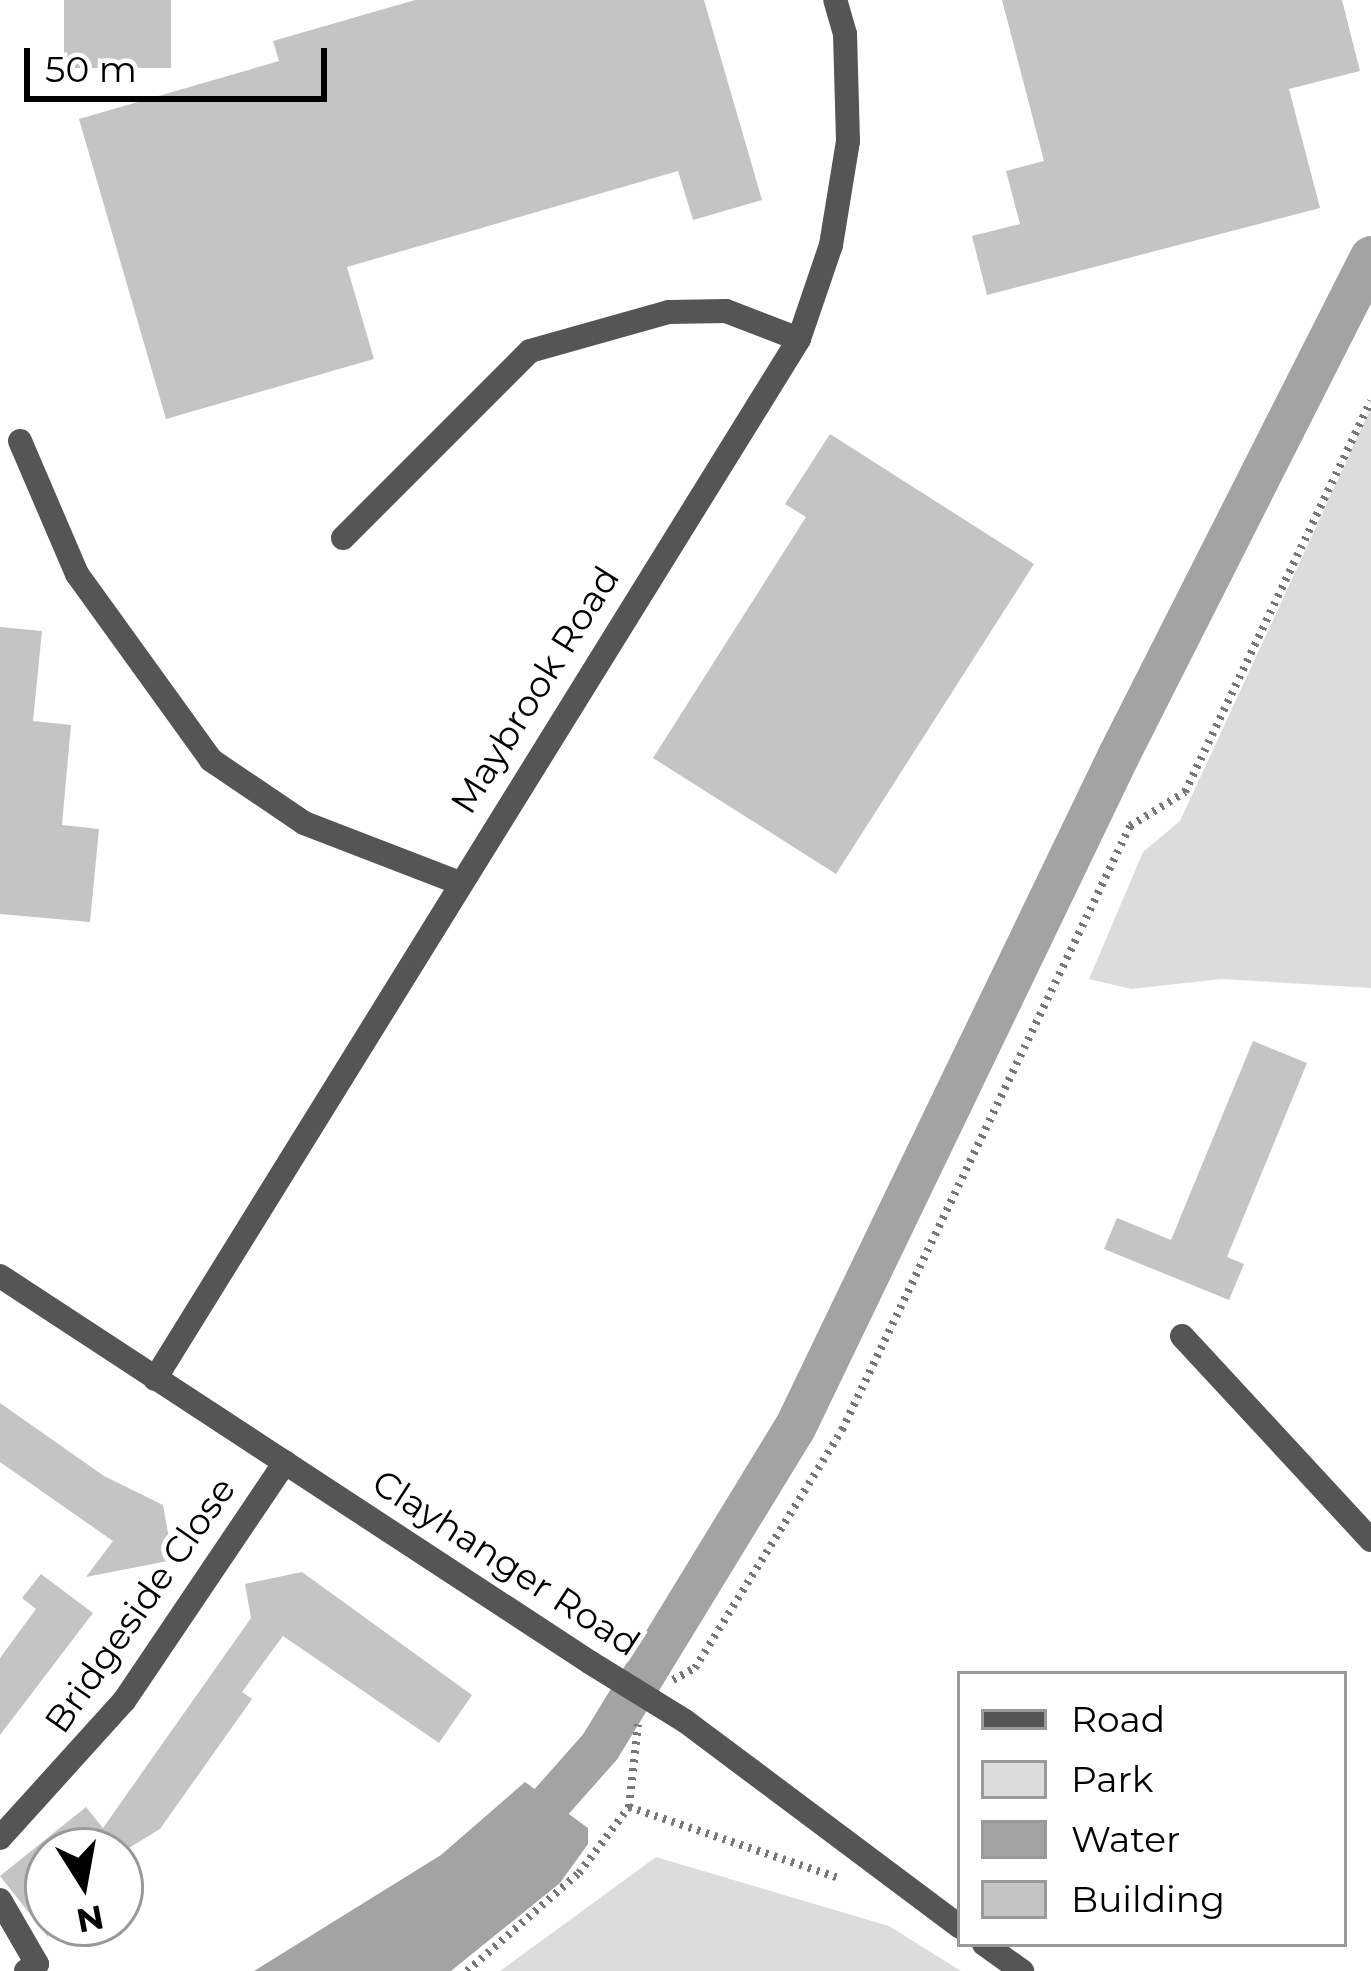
<!DOCTYPE html>
<html>
<head>
<meta charset="utf-8">
<style>
	body { margin:0 }
	#map { position:relative; width:1371px; height:1971px; overflow:hidden; background:#fff; font-family:Montserrat,sans-serif }
	div>[style] { position:absolute }
	.green>* { inset:0; background:#dcdcdc }
	.water>* { inset:0; background:#a3a3a3 }
	.canal>* { height:42px; margin:-21px; padding:0 21px; transform-origin:21px; border-radius:21px; background:#a3a3a3 }
	.building>* { inset:0; background:#c4c4c4; transform-origin:0 0 }
	.path>* { height:8px; margin-top:-4px; transform-origin:0; background:repeating-linear-gradient(90deg,#777 0 3px,transparent 0 9px) }
	.service>* { height:24px; margin:-12px; padding:0 12px; transform-origin:12px; border-radius:12px; background:#555 }
	.minor>* { height:24px; margin:-12px; padding:0 12px; transform-origin:12px; border-radius:12px; background:#555 }
	.tertiary>* { height:24px; margin:-12px; padding:0 12px; transform-origin:12px; border-radius:12px; background:#555 }
	.tertiary-bridge>* { height:24px; margin:-12px; padding:0 12px; transform-origin:12px; border-radius:12px; background:#555 }
	span { translate:-50% -50%; white-space:nowrap; text-align:center; line-height:1.15; -webkit-text-stroke:10px #fff; paint-order:stroke }
	.street-label { font-size:36px; color:#000 }
	.legend { position:absolute; left:957px; top:1671px; width:390px; height:276px; box-sizing:border-box; background:#fff; border:3px solid #999; margin:0; padding:15px 21px; list-style:none; font-size:36px; color:#000 }
	.legend li { display:flex; align-items:center; gap:24px; height:60px }
	.legend b { width:60px; border:3px solid #999 }
	.north { position:absolute; left:24px; top:1827px; width:120px; height:120px; box-sizing:border-box; background:#fff; border:3px solid #999; border-radius:50%; rotate:169deg; font-size:33px; font-weight:700; line-height:48px; text-align:center; color:#000 }
	.north::after { content:''; display:block; margin:auto; width:42px; height:54px; background:#000; clip-path:polygon(50% 0,100% 100%,50% 72%,0 100%) }
	.scale { position:absolute; left:24px; top:48px; width:303px; height:54px; box-sizing:border-box; border:6px solid #000; border-top:0; padding-left:15px; font-size:36px; line-height:42px; white-space:nowrap; color:#000; -webkit-text-stroke:9px #fff; paint-order:stroke }
</style>
</head>
<body>
<div id="map">
	<div class="green">
		<i style="clip-path:polygon(1371px 408px,1371px 988px,1222px 979px,1131px 989px,1089px 979px,1143px 852px,1180px 821px)"></i>
		<i style="clip-path:polygon(656px 1857px,889px 1926px,961px 1971px,500px 1971px)"></i>
	</div>
	<div class="water">
		<i style="clip-path:polygon(525px 1782px,588px 1828px,588px 1844px,560px 1883px,451px 1971px,254px 1971px,441px 1855px)"></i>
	</div>
	<div class="canal">
		<i style="left:513px;top:1845px;width:131px;rotate:-48.4deg"></i>
		<i style="left:600px;top:1747px;width:374px;rotate:-58.6deg"></i>
		<i style="left:795px;top:1428px;width:747px;rotate:-64.29deg"></i>
		<i style="left:1119px;top:755px;width:558px;rotate:-63.16deg"></i>
	</div>
	<div class="building">
		<i style="left:64px;top:0;width:107px;height:68px"></i>
		<i style="clip-path:polygon(415px 0,704px 0,762px 200px,693px 220px,678px 171px,347px 267px,374px 359px,166px 419px,79px 119px,279px 61px,273px 41px)"></i>
		<i style="clip-path:polygon(1002px 0,1342px 0,1360px 71px,1289px 89px,1320px 208px,987px 295px,972px 236px,1020px 224px,1006px 171px,1044px 161px)"></i>
		<i style="clip-path:polygon(830px 434px,1034px 564px,836px 874px,653px 758px,806px 517px,785px 504px)"></i>
		<i style="clip-path:polygon(0 627px,42px 631px,33px 721px,71px 725px,62px 825px,99px 829px,90px 922px,0 914px)"></i>
		<i style="clip-path:polygon(1253px 1041px,1307px 1063px,1227px 1257px,1244px 1264px,1229px 1300px,1104px 1249px,1117px 1218px,1171px 1240px)"></i>
		<i style="clip-path:polygon(0 1403px,104px 1476px,163px 1505px,173px 1560px,86px 1577px,113px 1541px,0 1462px)"></i>
		<i style="clip-path:polygon(302px 1572px,472px 1695px,439px 1743px,283px 1636px,242px 1692px,252px 1699px,160px 1829px,124px 1851px,48px 1851px,48px 1937px,0 1876px,86px 1807px,103px 1828px,251px 1618px,245px 1584px)"></i>
		<i style="clip-path:polygon(41px 1574px,93px 1613px,0 1735px,0 1658px,36px 1609px,22px 1598px)"></i>
	</div>
	<div class="path">
		<i style="left:673px;top:1680px;width:25px;rotate:-29deg"></i>
		<i style="left:695px;top:1668px;width:280px;rotate:-58.3deg"></i>
		<i style="left:842px;top:1430px;width:669px;rotate:-64.51deg"></i>
		<i style="left:1130px;top:826px;width:65px;rotate:-31.7deg"></i>
		<i style="left:1185px;top:792px;width:433px;rotate:-64.6deg"></i>
		<i style="left:629px;top:1807px;width:219px;rotate:18.7deg"></i>
		<i style="left:467px;top:1971px;width:149px;rotate:-41.2deg"></i>
		<i style="left:579px;top:1873px;width:83px;rotate:-52.9deg"></i>
		<i style="left:629px;top:1807px;width:83px;rotate:-83.8deg"></i>
	</div>
	<div class="service">
		<i style="left:20px;top:441px;width:145px;rotate:66.8deg"></i>
		<i style="left:77px;top:574px;width:229px;rotate:54.2deg"></i>
		<i style="left:211px;top:760px;width:112px;rotate:34.1deg"></i>
		<i style="left:304px;top:823px;width:164px;rotate:21.1deg"></i>
		<i style="left:343px;top:538px;width:264px;rotate:-45deg"></i>
		<i style="left:530px;top:351px;width:144px;rotate:-15.7deg"></i>
		<i style="left:669px;top:312px;width:57px;rotate:-1deg"></i>
		<i style="left:726px;top:311px;width:78px;rotate:21deg"></i>
		<i style="left:1182px;top:1336px;width:278px;rotate:47.2deg"></i>
	</div>
	<div class="minor">
		<i style="left:155px;top:1379px;width:1223px;rotate:-58.23deg"></i>
		<i style="left:799px;top:339px;width:99px;rotate:-71.2deg"></i>
		<i style="left:831px;top:245px;width:105px;rotate:-80.7deg"></i>
		<i style="left:848px;top:141px;width:107px;rotate:-91.6deg"></i>
		<i style="left:845px;top:34px;width:35px;rotate:-106deg"></i>
		<i style="left:0;top:1838px;width:185px;rotate:-47.9deg"></i>
		<i style="left:124px;top:1701px;width:288px;rotate:-56deg"></i>
		<i style="left:0;top:1900px;width:74px;rotate:60deg"></i>
		<i style="left:37px;top:1964px;width:13px;rotate:148deg"></i>
	</div>
	<div class="tertiary">
		<i style="left:0;top:1276px;width:706px;rotate:33.22deg"></i>
		<i style="left:685px;top:1721px;width:344px;rotate:36.8deg"></i>
		<i style="left:984px;top:1944px;width:47px;rotate:35.4deg"></i>
	</div>
	<div class="tertiary-bridge">
		<i style="left:591px;top:1663px;width:110px;rotate:31.7deg"></i>
	</div>
	<div class="street-label">
		<span style="left:535px;top:690px;rotate:-58deg">Maybrook Road</span>
		<span style="left:506px;top:1563px;rotate:33deg">Clayhanger Road</span>
		<span style="left:140px;top:1605px;rotate:-55deg">Bridgeside Close</span>
	</div>
	<ul class="legend">
	<li><b style="height:15px;background:#555"></b>Road</li>
	<li><b style="height:33px;background:#dcdcdc"></b>Park</li>
	<li><b style="height:33px;background:#a3a3a3"></b>Water</li>
	<li><b style="height:33px;background:#c4c4c4"></b>Building</li>
	</ul>
	<div class="north">N</div>
	<div class="scale">50 m</div>
</div>
</body>
</html>
